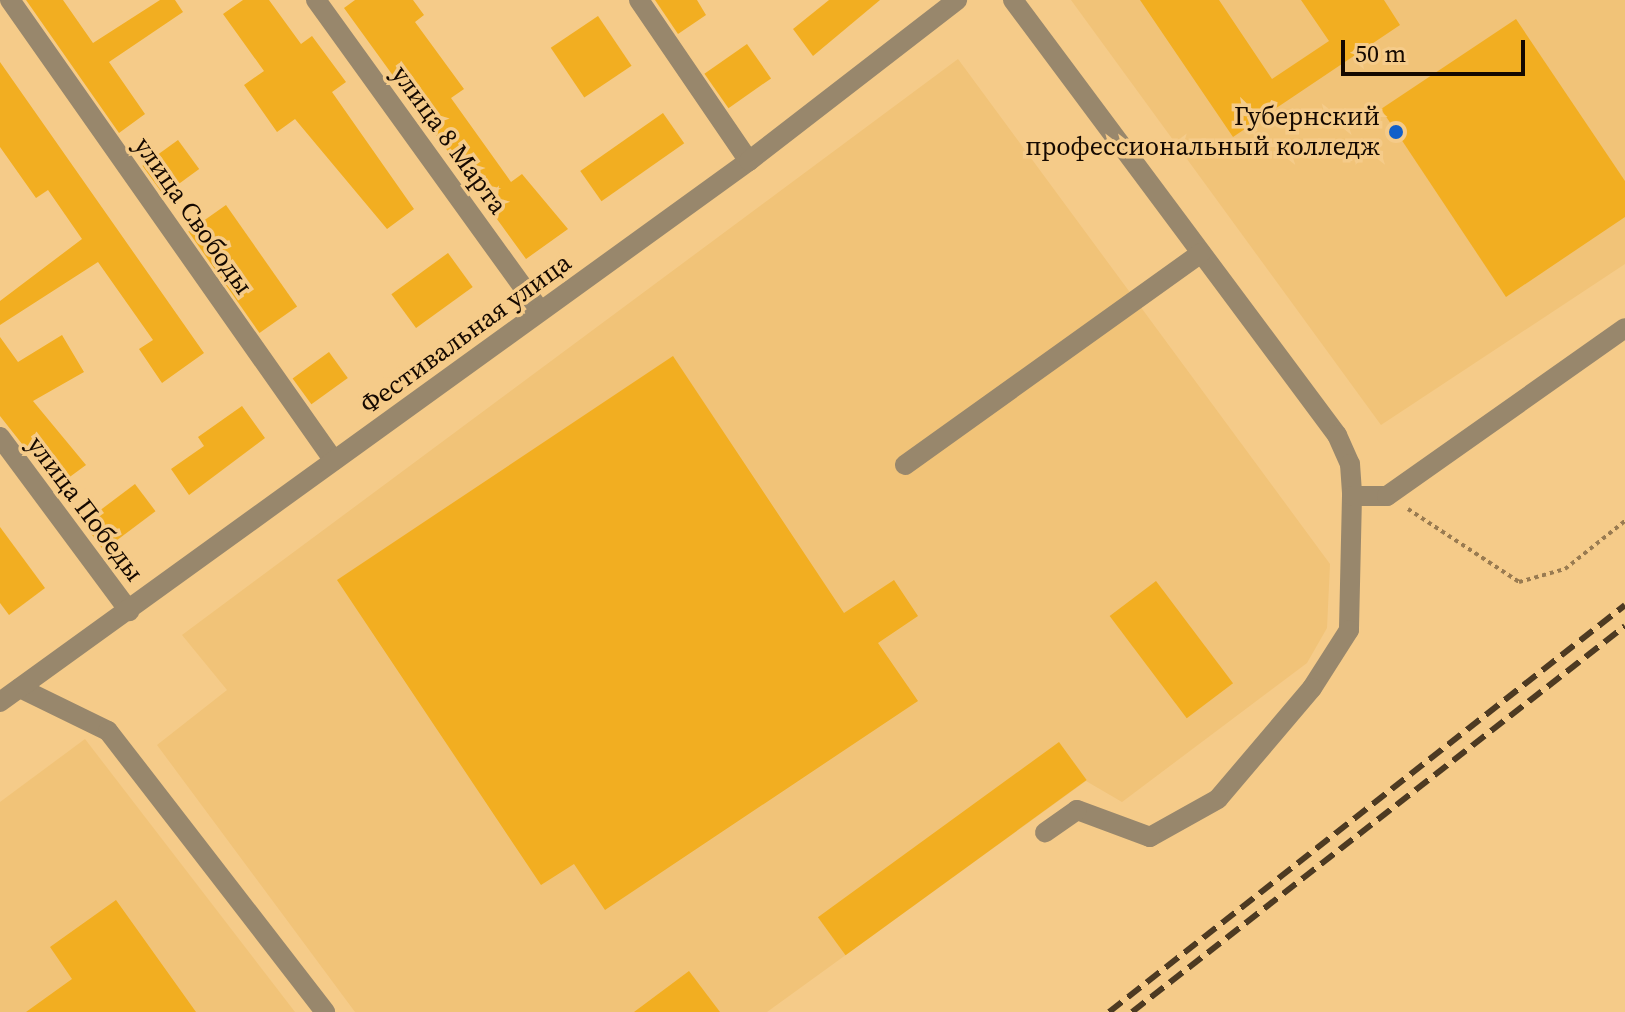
<!DOCTYPE html>
<html>
<head>
<meta charset="utf-8">
<style>
	body { margin:0 }
	#map { position:relative; width:1625px; height:1012px; overflow:hidden; background:#f5cb89; font-family:"Source Serif 4",serif }
	div>[style] { position:absolute }
	.built>* { inset:0; background:#f1c378 }
	.building>* { inset:0; background:#f2ae21; transform-origin:0 0 }
	.path>* { height:4px; margin-top:-2px; transform-origin:0; background:repeating-linear-gradient(90deg,#997b51 0 4px,transparent 0 8px) }
	.minor>* { height:20px; margin:-10px; padding:0 10px; transform-origin:10px; border-radius:10px; background:#98876c }
	.rail>* { height:6px; margin-top:-3px; transform-origin:0; background:repeating-linear-gradient(90deg,#4d3a22 0 16px,transparent 0 24px) }
	.dots>* { width:22px; height:22px; translate:-50% -50%; box-sizing:border-box; border:4px solid #f5cb89; border-radius:50% }
	span { translate:-50% -50%; white-space:nowrap; text-align:center; line-height:1.15; -webkit-text-stroke:7px #f5cb89; paint-order:stroke }
	.poi-label { font-size:26px; color:#150900 }
	.right { translate:-100% -50%; text-align:right }
	.street-label { font-size:26px; color:#150900 }
	.scale { position:absolute; left:1341px; top:40px; width:184px; height:36px; box-sizing:border-box; border:4px solid #150900; border-top:0; padding-left:10px; font-size:24px; line-height:28px; white-space:nowrap; color:#150900; -webkit-text-stroke:6px #f5cb89; paint-order:stroke }
</style>
</head>
<body>
<div id="map">
	<div class="built">
		<i style="clip-path:polygon(1071px 0,1625px 0,1625px 264px,1381px 425px)"></i>
		<i style="clip-path:polygon(958px 59px,1330px 564px,1327px 628px,1307px 663px,1122px 802px,1086px 781px,767px 1012px,355px 1012px,157px 745px,227px 690px,182px 635px)"></i>
		<i style="clip-path:polygon(85px 739px,295px 1012px,0 1012px,0 802px)"></i>
	</div>
	<div class="building">
		<i style="clip-path:polygon(26px 0,63px 0,93px 43px,160px 0,175px 0,183px 12px,109px 62px,145px 114px,119px 133px)"></i>
		<i style="clip-path:polygon(243px 0,269px 0,301px 44px,312px 36px,346px 82px,332px 92px,414px 209px,387px 229px,295px 119px,277px 132px,244px 85px,264px 71px,223px 14px)"></i>
		<i style="clip-path:polygon(355px 0,413px 0,424px 15px,415px 22px,464px 89px,451px 98px,511px 182px,522px 174px,568px 229px,526px 259px,344px 8px)"></i>
		<i style="clip-path:polygon(655px 0,697px 0,706px 15px,678px 34px)"></i>
		<i style="clip-path:polygon(829px 0,880px 0,813px 56px,793px 29px)"></i>
		<i style="clip-path:polygon(1140px 0,1219px 0,1272px 79px,1329px 41px,1301px 0,1384px 0,1400px 25px,1233px 137px)"></i>
		<i style="left:598px;top:16px;width:60px;height:57px;rotate:56deg"></i>
		<i style="clip-path:polygon(1516px 19px,1625px 181px,1625px 217px,1506px 297px,1381px 109px)"></i>
		<i style="left:747px;top:44px;width:42px;height:52px;rotate:55deg"></i>
		<i style="clip-path:polygon(0 62px,204px 353px,162px 383px,139px 349px,153px 340px,98px 262px,0 325px,0 301px,82px 239px,48px 190px,36px 198px,0 147px)"></i>
		<i style="left:663px;top:113px;width:37px;height:101px;rotate:55deg"></i>
		<i style="left:178px;top:140px;width:36px;height:44px;rotate:54deg"></i>
		<i style="left:226px;top:205px;width:124px;height:46px;rotate:55deg"></i>
		<i style="left:448px;top:253px;width:42px;height:70px;rotate:54deg"></i>
		<i style="clip-path:polygon(62px 335px,84px 372px,33px 401px,86px 465px,56px 487px,0 416px,0 337px,18px 362px)"></i>
		<i style="left:329px;top:352px;width:32px;height:45px;rotate:54deg"></i>
		<i style="clip-path:polygon(673px 356px,844px 613px,894px 580px,918px 616px,878px 643px,918px 701px,605px 910px,574px 864px,541px 885px,337px 580px)"></i>
		<i style="clip-path:polygon(242px 406px,265px 438px,189px 495px,171px 469px,204px 446px,198px 437px)"></i>
		<i style="left:135px;top:484px;width:34px;height:65px;rotate:53deg"></i>
		<i style="clip-path:polygon(0 527px,45px 588px,9px 615px,0 603px)"></i>
		<i style="left:1156px;top:581px;width:128px;height:58px;rotate:53deg"></i>
		<i style="left:1059px;top:742px;width:47px;height:298px;rotate:54deg"></i>
		<i style="clip-path:polygon(116px 900px,196px 1012px,26px 1012px,72px 979px,50px 947px)"></i>
		<i style="clip-path:polygon(689px 971px,720px 1012px,634px 1012px)"></i>
	</div>
	<div class="path">
		<i style="left:1408px;top:509px;width:133px;rotate:33.3deg"></i>
		<i style="left:1519px;top:582px;width:48px;rotate:-15.8deg"></i>
		<i style="left:1565px;top:569px;width:77px;rotate:-38.7deg"></i>
	</div>
	<div class="minor">
		<i style="left:10px;top:0;width:563px;rotate:54.9deg"></i>
		<i style="left:316px;top:0;width:383px;rotate:54.2deg"></i>
		<i style="left:639px;top:0;width:195px;rotate:55.7deg"></i>
		<i style="left:1013px;top:0;width:542px;rotate:53.32deg"></i>
		<i style="left:1337px;top:435px;width:32px;rotate:66deg"></i>
		<i style="left:1350px;top:464px;width:32px;rotate:86deg"></i>
		<i style="left:1352px;top:496px;width:134px;rotate:91.3deg"></i>
		<i style="left:1349px;top:630px;width:69px;rotate:122.5deg"></i>
		<i style="left:1312px;top:688px;width:145px;rotate:130.3deg"></i>
		<i style="left:1218px;top:799px;width:78px;rotate:150.8deg"></i>
		<i style="left:1150px;top:837px;width:78px;rotate:-159.7deg"></i>
		<i style="left:1077px;top:810px;width:39px;rotate:145deg"></i>
		<i style="left:0;top:437px;width:217px;rotate:53.4deg"></i>
		<i style="left:905px;top:465px;width:364px;rotate:-35.6deg"></i>
		<i style="left:1352px;top:496px;width:35px"></i>
		<i style="left:1387px;top:496px;width:291px;rotate:-35.2deg"></i>
		<i style="left:20px;top:688px;width:98px;rotate:26deg"></i>
		<i style="left:108px;top:731px;width:355px;rotate:52.3deg"></i>
		<i style="left:0;top:702px;width:924px;rotate:-35.84deg"></i>
		<i style="left:749px;top:161px;width:263px;rotate:-37.7deg"></i>
	</div>
	<div class="rail">
		<i style="left:1109px;top:1012px;width:657px;rotate:-38.26deg"></i>
		<i style="left:1132px;top:1012px;width:626px;rotate:-38.06deg"></i>
	</div>
	<div class="dots">
		<i style="left:1396px;top:132px;background:#105fc9"></i>
	</div>
	<div class="poi-label">
		<span class="right" style="left:1380px;top:132px">Губернский<br>профессиональный колледж</span>
	</div>
	<div class="street-label">
		<span style="left:449px;top:140px;rotate:54deg">улица 8 Марта</span>
		<span style="left:193px;top:216px;rotate:55deg">улица Свободы</span>
		<span style="left:466px;top:334px;rotate:-36deg">Фестивальная улица</span>
		<span style="left:85px;top:509px;rotate:53deg">улица Победы</span>
	</div>
	<div class="scale">50 m</div>
</div>
</body>
</html>
